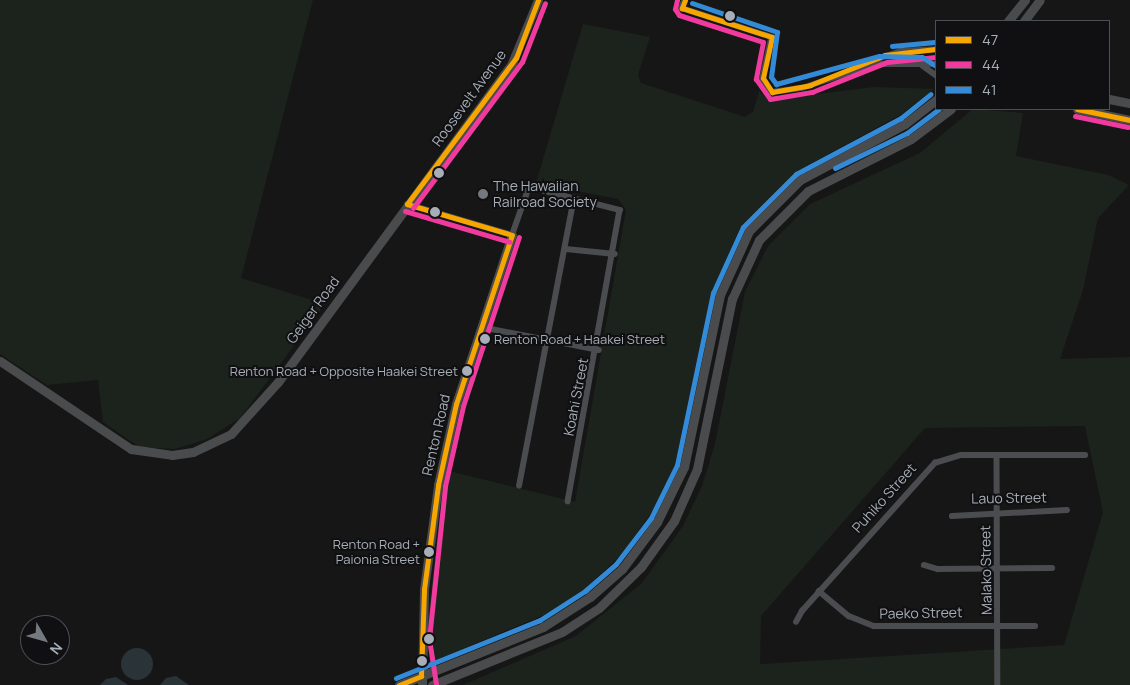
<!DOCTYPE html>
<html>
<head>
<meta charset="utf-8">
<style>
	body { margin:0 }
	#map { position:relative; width:1130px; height:685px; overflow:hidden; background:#161616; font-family:Manrope,sans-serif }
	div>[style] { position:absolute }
	.green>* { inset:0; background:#1c231c }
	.water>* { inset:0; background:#293338 }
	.round { border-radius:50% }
	.street>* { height:5.5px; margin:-2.75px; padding:0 2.75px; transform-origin:2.75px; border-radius:2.75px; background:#4a4c4f }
	.secondary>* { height:9px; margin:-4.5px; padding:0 4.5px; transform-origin:4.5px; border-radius:4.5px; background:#494b4d }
	.bus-1>* { height:5px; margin:-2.5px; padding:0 2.5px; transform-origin:2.5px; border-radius:2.5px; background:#f7a600 }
	.bus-2>* { height:5px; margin:-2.5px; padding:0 2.5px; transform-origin:2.5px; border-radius:2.5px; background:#f13a9d }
	.bus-3>* { height:5px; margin:-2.5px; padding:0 2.5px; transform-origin:2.5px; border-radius:2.5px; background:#338bd7 }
	.dots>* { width:14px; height:14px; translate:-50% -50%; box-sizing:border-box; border:2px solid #101012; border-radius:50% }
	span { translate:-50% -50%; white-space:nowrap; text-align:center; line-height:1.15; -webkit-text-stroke:4px #101012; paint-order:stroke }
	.bus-label { font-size:13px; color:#a7aeb7 }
	.left { translate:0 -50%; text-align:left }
	.right { translate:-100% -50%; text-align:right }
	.street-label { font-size:14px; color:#a7aeb7 }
	.poi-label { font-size:14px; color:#a7aeb7 }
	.legend { position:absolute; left:935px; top:20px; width:175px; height:90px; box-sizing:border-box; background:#101012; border:1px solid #4c4f54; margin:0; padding:6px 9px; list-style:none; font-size:15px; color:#a7aeb7 }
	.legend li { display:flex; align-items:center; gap:10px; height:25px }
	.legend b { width:25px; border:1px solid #4c4f54 }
	.north { position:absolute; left:20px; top:615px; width:50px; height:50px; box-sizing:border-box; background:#101012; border:1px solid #4c4f54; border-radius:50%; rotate:128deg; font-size:14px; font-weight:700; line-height:20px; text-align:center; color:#a7aeb7 }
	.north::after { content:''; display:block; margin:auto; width:18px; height:22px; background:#74797f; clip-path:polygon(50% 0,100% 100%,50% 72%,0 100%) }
</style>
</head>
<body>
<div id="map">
	<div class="green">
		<i style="clip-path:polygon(0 0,313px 0,241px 278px,325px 304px,240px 418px,207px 439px,175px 449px,139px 447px,103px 422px,98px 380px,47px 385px,0 354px)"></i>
		<i style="clip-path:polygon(583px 24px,650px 37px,638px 75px,641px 83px,745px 117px,753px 112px,759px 91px,768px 100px,874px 87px,934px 89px,900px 115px,795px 172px,741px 226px,711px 293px,675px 464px,657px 504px,624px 552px,585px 589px,551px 612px,431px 662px,428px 617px,445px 470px,575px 502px,626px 210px,618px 199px,536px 183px)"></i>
		<i style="clip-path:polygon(evenodd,973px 109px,1023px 113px,1016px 156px,1108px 175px,1129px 185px,1098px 218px,1083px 290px,1060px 359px,1130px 357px,1130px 685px,463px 685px,576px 636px,642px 583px,683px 526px,702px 486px,715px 444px,745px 292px,768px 246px,810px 204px,920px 153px,973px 109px,1085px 426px,1103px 512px,1064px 645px,760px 664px,761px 616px,925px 428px,1085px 426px)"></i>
	</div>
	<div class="water">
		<i class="round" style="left:121px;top:648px;width:32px;height:32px"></i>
		<i style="clip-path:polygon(176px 676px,189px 685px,160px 685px,166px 678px)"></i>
		<i style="clip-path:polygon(116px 677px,128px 685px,100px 685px,106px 679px)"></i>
	</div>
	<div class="street">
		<i style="left:685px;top:0;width:9px;rotate:111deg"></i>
		<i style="left:682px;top:8px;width:95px;rotate:17.9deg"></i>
		<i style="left:772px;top:37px;width:42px;rotate:102.4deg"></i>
		<i style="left:763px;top:78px;width:17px;rotate:57deg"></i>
		<i style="left:772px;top:92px;width:30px;rotate:-8deg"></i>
		<i style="left:802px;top:88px;width:77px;rotate:-18.2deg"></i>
		<i style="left:875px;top:64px;width:61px"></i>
		<i style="left:863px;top:64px;width:40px;rotate:-18.9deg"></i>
		<i style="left:901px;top:51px;width:35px;rotate:-3deg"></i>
		<i style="left:922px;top:65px;width:17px;rotate:36deg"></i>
		<i style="left:407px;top:204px;width:109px;rotate:16.4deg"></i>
		<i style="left:512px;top:235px;width:51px;rotate:-70.5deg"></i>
		<i style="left:529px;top:187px;width:94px;rotate:14.2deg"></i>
		<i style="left:620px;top:210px;width:296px;rotate:100.1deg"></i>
		<i style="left:566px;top:249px;width:49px;rotate:5.8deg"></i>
		<i style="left:481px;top:327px;width:120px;rotate:11deg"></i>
		<i style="left:997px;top:455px;width:230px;rotate:89.8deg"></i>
		<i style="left:519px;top:486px;width:293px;rotate:-79.2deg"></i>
		<i style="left:952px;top:516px;width:115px;rotate:-3deg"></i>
		<i style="left:924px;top:565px;width:15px;rotate:16deg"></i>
		<i style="left:938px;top:569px;width:114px;rotate:-0.5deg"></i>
		<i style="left:819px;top:591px;width:39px;rotate:40deg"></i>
		<i style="left:849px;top:616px;width:27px;rotate:22deg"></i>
		<i style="left:874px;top:626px;width:161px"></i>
		<i style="left:796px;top:622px;width:13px;rotate:-61deg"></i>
		<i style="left:802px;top:611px;width:199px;rotate:-48.1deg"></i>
		<i style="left:935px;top:463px;width:27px;rotate:-17deg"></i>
		<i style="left:961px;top:455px;width:124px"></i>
	</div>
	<div class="secondary">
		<i style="left:1008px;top:21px;width:27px;rotate:-51deg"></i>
		<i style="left:1024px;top:21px;width:26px;rotate:-53deg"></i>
		<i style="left:1109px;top:99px;width:21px;rotate:11deg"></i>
		<i style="left:1077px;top:109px;width:54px;rotate:11.7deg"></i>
		<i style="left:0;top:361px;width:158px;rotate:33.9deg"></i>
		<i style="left:131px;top:449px;width:41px;rotate:8.3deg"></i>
		<i style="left:172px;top:455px;width:21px;rotate:-8deg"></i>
		<i style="left:193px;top:452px;width:42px;rotate:-25.3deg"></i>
		<i style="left:231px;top:434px;width:70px;rotate:-47.9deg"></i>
		<i style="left:278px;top:382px;width:396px;rotate:-53.7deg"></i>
		<i style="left:512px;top:63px;width:68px;rotate:-67.6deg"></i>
		<i style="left:399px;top:685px;width:155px;rotate:-21.9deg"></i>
		<i style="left:543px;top:627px;width:56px;rotate:-32.6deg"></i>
		<i style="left:590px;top:597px;width:43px;rotate:-41.2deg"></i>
		<i style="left:622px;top:569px;width:59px;rotate:-53.3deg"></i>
		<i style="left:657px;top:522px;width:61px;rotate:-63.9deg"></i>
		<i style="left:684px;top:467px;width:176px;rotate:-78.2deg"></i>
		<i style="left:720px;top:295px;width:70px;rotate:-65.6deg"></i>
		<i style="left:749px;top:231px;width:72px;rotate:-45deg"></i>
		<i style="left:800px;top:180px;width:119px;rotate:-28.1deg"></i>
		<i style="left:905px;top:124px;width:39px;rotate:-38deg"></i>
		<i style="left:422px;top:685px;width:96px;rotate:-88.8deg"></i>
		<i style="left:424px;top:589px;width:105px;rotate:-82.3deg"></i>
		<i style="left:438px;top:485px;width:83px;rotate:-77.5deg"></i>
		<i style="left:456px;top:404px;width:178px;rotate:-71.7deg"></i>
		<i style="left:432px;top:685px;width:140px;rotate:-22.2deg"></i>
		<i style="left:562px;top:632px;width:44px;rotate:-33deg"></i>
		<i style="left:599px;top:608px;width:59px;rotate:-44.3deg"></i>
		<i style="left:641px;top:567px;width:57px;rotate:-54.3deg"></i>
		<i style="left:674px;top:521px;width:57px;rotate:-66.1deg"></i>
		<i style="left:697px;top:469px;width:174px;rotate:-78.4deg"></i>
		<i style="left:732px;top:299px;width:65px;rotate:-65.4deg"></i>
		<i style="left:759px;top:240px;width:69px;rotate:-45deg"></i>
		<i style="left:808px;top:191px;width:115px;rotate:-26.8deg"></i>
		<i style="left:911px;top:139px;width:50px;rotate:-36.9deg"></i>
	</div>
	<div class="bus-1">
		<i style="left:685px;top:0;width:9px;rotate:111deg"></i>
		<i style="left:682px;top:8px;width:95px;rotate:17.9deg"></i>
		<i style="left:772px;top:37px;width:42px;rotate:102.4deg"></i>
		<i style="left:763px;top:78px;width:17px;rotate:57deg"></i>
		<i style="left:772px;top:92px;width:39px;rotate:-10deg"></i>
		<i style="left:810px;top:85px;width:81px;rotate:-21.8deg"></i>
		<i style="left:885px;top:55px;width:51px;rotate:-6.7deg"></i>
		<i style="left:1077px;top:109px;width:54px;rotate:11.7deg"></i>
		<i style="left:407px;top:204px;width:182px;rotate:-53.3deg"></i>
		<i style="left:516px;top:58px;width:62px;rotate:-69.2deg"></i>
		<i style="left:407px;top:204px;width:109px;rotate:16.4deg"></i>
		<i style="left:399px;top:685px;width:24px;rotate:-22deg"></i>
		<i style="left:421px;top:676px;width:87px;rotate:-88deg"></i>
		<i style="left:424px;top:589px;width:105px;rotate:-82.3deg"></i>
		<i style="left:438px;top:485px;width:83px;rotate:-77.5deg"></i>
		<i style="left:456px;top:404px;width:178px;rotate:-71.7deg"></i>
	</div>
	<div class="bus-2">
		<i style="left:677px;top:0;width:9px;rotate:103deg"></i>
		<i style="left:675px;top:9px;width:7px;rotate:56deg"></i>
		<i style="left:679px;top:15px;width:88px;rotate:17.8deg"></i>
		<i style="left:763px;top:42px;width:38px;rotate:101deg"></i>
		<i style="left:756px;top:79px;width:24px;rotate:55deg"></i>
		<i style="left:770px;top:99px;width:43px;rotate:-9.5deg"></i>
		<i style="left:812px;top:92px;width:81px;rotate:-21.8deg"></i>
		<i style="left:887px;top:62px;width:49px;rotate:-5.8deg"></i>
		<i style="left:1075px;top:116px;width:54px;rotate:11.7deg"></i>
		<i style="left:413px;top:208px;width:182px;rotate:-53.3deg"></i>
		<i style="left:522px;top:62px;width:63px;rotate:-68.7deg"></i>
		<i style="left:405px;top:211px;width:109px;rotate:16.4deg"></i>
		<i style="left:436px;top:684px;width:46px;rotate:-98.8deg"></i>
		<i style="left:429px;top:639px;width:154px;rotate:-84deg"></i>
		<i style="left:445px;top:486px;width:82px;rotate:-77.3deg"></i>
		<i style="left:463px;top:406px;width:178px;rotate:-71.7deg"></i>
	</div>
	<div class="bus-3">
		<i style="left:692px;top:3px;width:90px;rotate:18.8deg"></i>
		<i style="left:777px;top:32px;width:45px;rotate:97.6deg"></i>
		<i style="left:771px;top:77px;width:9px;rotate:54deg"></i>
		<i style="left:776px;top:84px;width:107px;rotate:-15.2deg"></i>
		<i style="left:879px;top:56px;width:43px;rotate:1.3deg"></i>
		<i style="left:922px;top:57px;width:17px;rotate:33deg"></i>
		<i style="left:892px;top:46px;width:43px;rotate:-5.3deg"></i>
		<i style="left:835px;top:168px;width:80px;rotate:-25.9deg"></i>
		<i style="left:907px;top:133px;width:40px;rotate:-37deg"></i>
		<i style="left:396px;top:678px;width:155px;rotate:-21.9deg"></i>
		<i style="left:540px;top:620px;width:54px;rotate:-32.8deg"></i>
		<i style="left:585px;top:591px;width:41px;rotate:-41.1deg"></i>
		<i style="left:616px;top:564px;width:58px;rotate:-52.7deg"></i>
		<i style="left:651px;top:518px;width:59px;rotate:-63.9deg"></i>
		<i style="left:677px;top:465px;width:176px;rotate:-78.2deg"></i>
		<i style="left:713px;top:293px;width:72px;rotate:-65.6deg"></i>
		<i style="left:743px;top:227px;width:75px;rotate:-45deg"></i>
		<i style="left:796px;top:174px;width:119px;rotate:-28.1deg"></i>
		<i style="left:901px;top:118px;width:38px;rotate:-39deg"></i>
	</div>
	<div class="dots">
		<i style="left:730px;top:16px;background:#a7aeb7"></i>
		<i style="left:439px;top:173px;background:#a7aeb7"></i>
		<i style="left:483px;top:194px;background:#74797f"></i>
		<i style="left:435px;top:212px;background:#a7aeb7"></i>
		<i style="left:485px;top:339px;background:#a7aeb7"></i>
		<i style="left:467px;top:371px;background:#a7aeb7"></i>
		<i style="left:429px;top:552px;background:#a7aeb7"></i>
		<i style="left:429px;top:639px;background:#a7aeb7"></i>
		<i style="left:422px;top:661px;background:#a7aeb7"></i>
	</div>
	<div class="bus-label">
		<span class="left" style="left:494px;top:339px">Renton Road + Haakei Street</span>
		<span class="right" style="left:458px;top:371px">Renton Road + Opposite Haakei Street</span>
		<span class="right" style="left:420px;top:552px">Renton Road +<br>Paionia Street</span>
	</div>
	<div class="street-label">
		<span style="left:469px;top:98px;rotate:-54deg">Roosevelt Avenue</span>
		<span style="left:313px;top:310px;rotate:-54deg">Geiger Road</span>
		<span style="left:576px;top:397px;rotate:-79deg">Koahi Street</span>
		<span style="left:436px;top:435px;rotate:-77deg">Renton Road</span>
		<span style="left:884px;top:498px;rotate:-48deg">Puhiko Street</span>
		<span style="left:1009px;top:498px;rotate:-1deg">Lauo Street</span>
		<span style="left:986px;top:570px;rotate:-91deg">Malako Street</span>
		<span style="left:921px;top:613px;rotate:-1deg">Paeko Street</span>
	</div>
	<div class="poi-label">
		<span class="left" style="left:493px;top:194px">The Hawaiian<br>Railroad Society</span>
	</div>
	<ul class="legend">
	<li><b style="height:6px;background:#f7a600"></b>47</li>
	<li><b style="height:6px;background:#f13a9d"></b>44</li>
	<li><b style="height:6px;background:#338bd7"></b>41</li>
	</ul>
	<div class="north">N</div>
</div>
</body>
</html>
